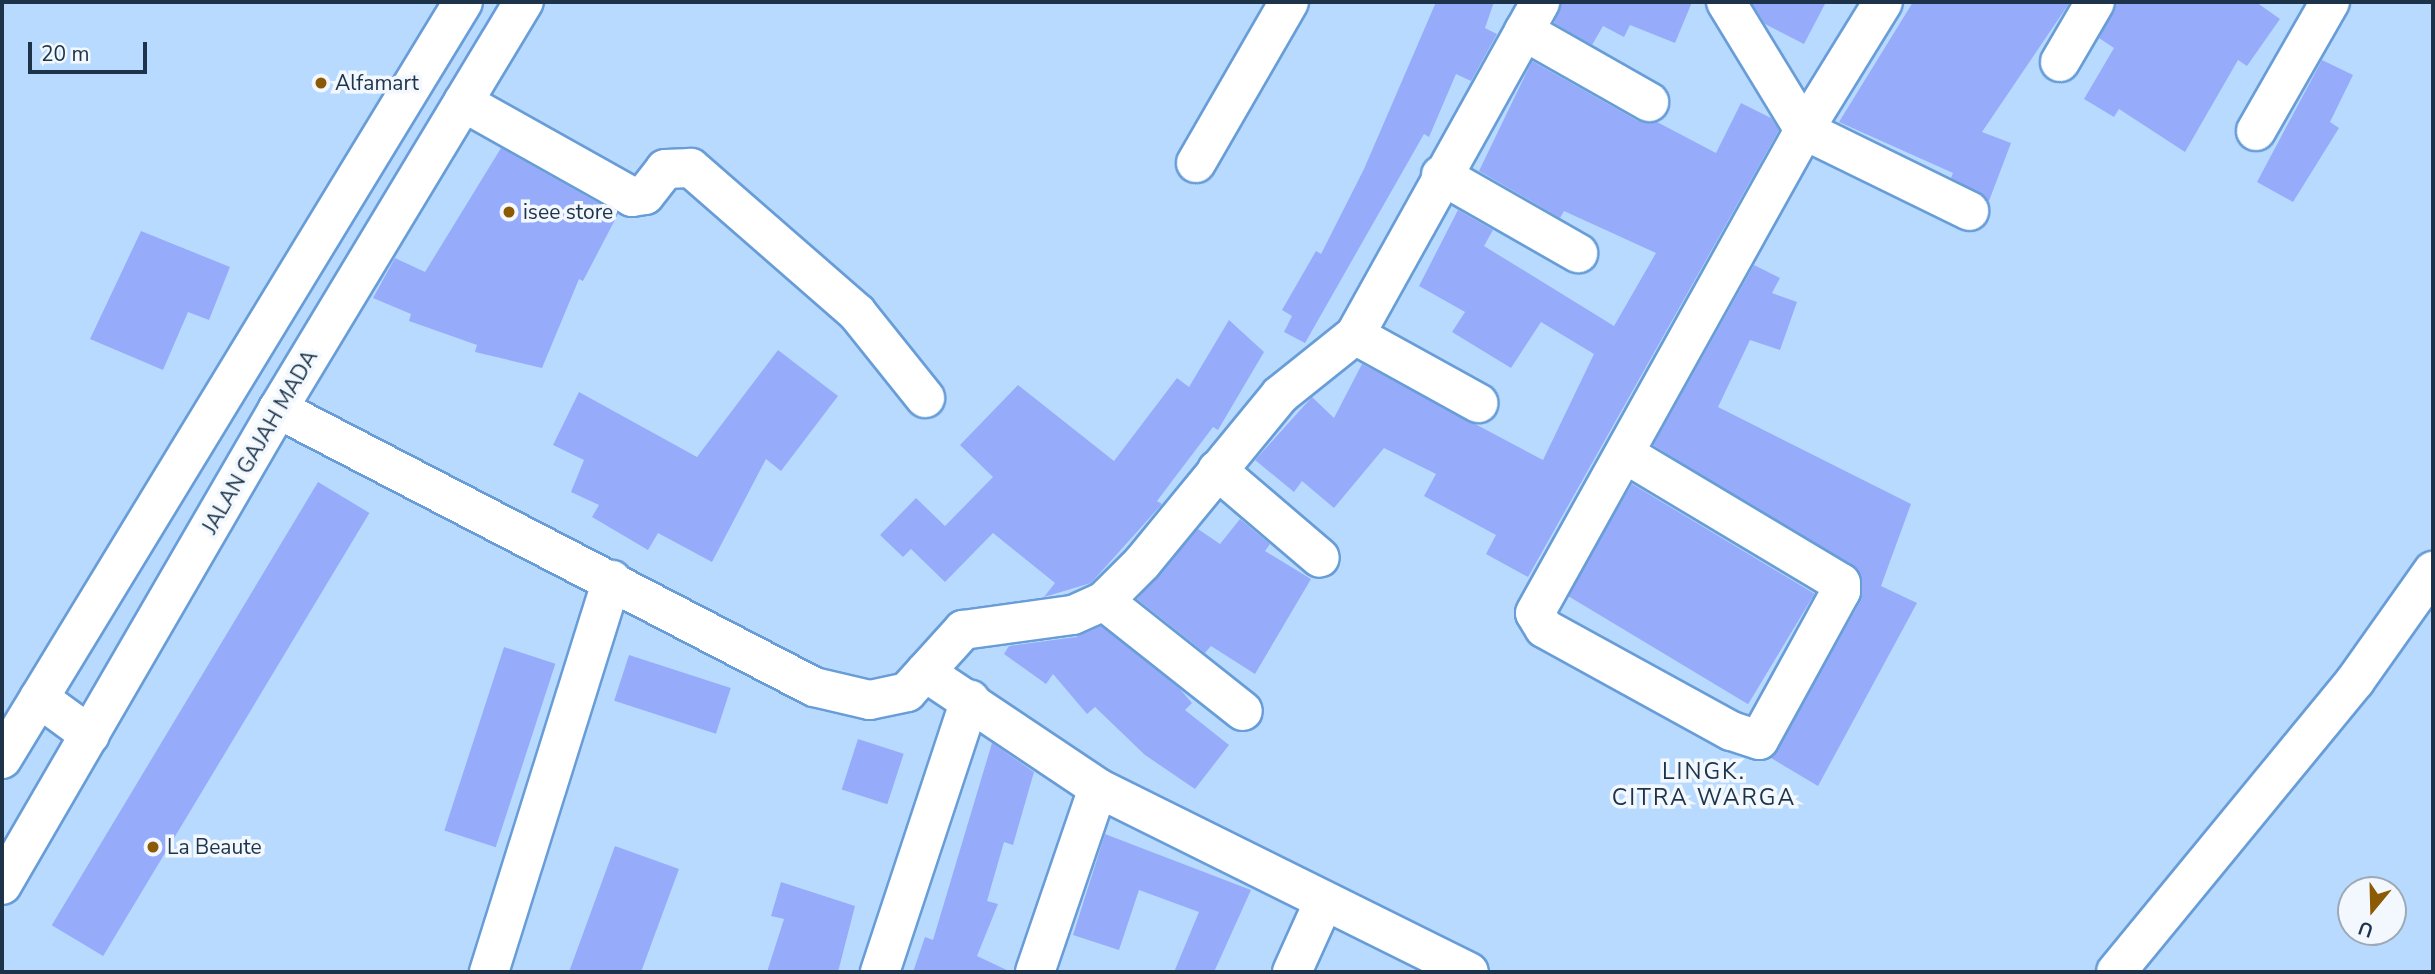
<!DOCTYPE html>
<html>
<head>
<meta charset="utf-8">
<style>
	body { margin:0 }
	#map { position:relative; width:2435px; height:974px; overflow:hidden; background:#b9daff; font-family:"Nunito Sans",sans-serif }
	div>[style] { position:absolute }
	.building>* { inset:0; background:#96acfb; transform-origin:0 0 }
	.roads { filter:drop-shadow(2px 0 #689dd7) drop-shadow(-2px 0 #689dd7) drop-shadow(0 2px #689dd7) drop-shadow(0 -2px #689dd7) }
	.minor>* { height:38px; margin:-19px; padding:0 19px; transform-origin:19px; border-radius:19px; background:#fff }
	.secondary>* { height:38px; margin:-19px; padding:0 19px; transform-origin:19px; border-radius:19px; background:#fff }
	.dots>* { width:19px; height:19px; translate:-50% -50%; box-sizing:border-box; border:4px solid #f2f8fe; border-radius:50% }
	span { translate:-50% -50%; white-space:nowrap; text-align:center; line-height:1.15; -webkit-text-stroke:7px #f2f8fe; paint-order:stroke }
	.poi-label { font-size:21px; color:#1d334a }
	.left { translate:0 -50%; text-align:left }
	.street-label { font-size:21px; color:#1d334a }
	.neighbourhood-label { font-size:23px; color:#1d334a; letter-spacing:2px }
	.frame { position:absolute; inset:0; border:4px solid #1d334a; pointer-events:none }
	.north { position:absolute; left:2337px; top:876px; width:70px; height:70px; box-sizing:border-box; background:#f2f8fe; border:2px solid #9da9b6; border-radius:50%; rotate:199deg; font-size:19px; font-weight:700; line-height:28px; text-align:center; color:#1d334a }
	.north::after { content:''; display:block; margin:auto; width:24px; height:32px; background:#8c5a04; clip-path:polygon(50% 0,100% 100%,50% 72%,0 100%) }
	.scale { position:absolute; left:28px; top:42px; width:119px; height:32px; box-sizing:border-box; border:4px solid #1d334a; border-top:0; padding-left:9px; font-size:21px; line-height:24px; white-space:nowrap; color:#1d334a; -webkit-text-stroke:5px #f2f8fe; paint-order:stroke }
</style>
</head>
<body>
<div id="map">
	<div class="building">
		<i style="clip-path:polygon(1436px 2px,1494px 2px,1485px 28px,1497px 34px,1471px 81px,1456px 74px,1429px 137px,1424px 134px,1305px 343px,1284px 332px,1292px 316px,1282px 310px,1316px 251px,1321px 254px,1364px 169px)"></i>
		<i style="clip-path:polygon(1562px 2px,1692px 2px,1675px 43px,1630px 25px,1624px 37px,1603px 26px,1592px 45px,1554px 23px)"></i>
		<i style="clip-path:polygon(1751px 2px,1826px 2px,1804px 44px,1765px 24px)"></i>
		<i style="clip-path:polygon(1913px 2px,2070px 2px,1982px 132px,2011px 143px,1989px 201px,1951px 178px,1953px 173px,1839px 122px)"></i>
		<i style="clip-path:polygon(2117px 2px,2256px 2px,2280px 19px,2247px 66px,2238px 60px,2185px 152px,2119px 109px,2114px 117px,2084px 99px,2114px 48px,2099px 38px)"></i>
		<i style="clip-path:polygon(2322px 60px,2353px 75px,2330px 122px,2339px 128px,2293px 202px,2257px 182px)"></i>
		<i style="clip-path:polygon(1532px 61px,1638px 121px,1657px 122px,1716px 153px,1741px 103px,1771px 118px,1779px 130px,1528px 577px,1486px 554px,1496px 535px,1424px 496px,1436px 474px,1384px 448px,1334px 508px,1302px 481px,1294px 492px,1255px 460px,1312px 397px,1334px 418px,1362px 364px,1543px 460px,1594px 354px,1541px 322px,1511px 368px,1452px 332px,1465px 312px,1419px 286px,1458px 210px,1493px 230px,1484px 246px,1614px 326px,1656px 253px,1564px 211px,1560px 218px,1479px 171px)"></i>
		<i style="clip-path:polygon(501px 148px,618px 214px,583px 281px,579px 279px,542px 368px,475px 352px,477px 345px,409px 321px,411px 314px,373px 298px,395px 258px,425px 272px)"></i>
		<i style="clip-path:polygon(141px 231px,230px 267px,209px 320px,188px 312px,163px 370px,90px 339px)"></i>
		<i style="clip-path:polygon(1754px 265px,1780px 278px,1772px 293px,1797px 302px,1780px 350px,1750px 340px,1718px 407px,1911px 504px,1881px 586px,1917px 603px,1818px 786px,1771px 758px,1860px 602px,1860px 573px,1653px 445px)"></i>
		<i style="clip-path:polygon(1229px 320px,1264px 352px,1218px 430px,1213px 427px,1157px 501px,1162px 504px,1091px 583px,1044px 597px,1055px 583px,993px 533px,945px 582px,911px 549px,903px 557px,880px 535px,916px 498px,945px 526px,993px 477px,960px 445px,1018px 385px,1114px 461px,1177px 378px,1189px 387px)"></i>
		<i style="clip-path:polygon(778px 350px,838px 396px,781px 471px,766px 459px,712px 562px,658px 533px,648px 550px,592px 517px,599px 505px,571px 492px,584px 460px,553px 445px,579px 392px,697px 457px)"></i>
		<i style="left:318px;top:482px;width:60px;height:517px;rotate:31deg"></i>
		<i style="left:1632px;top:484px;width:213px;height:129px;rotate:31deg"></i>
		<i style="clip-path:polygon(1240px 519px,1270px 544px,1265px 551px,1311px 579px,1255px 674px,1211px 646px,1205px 653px,1137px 599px,1198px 529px,1220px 544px)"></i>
		<i style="clip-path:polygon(1101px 626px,1179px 688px,1192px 703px,1185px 710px,1229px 745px,1195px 789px,1145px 755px,1095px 707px,1087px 714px,1053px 674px,1046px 684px,1004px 654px,1009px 646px,1076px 637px)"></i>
		<i style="left:504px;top:647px;width:54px;height:193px;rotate:18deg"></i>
		<i style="left:629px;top:655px;width:107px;height:48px;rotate:18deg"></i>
		<i style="left:858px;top:739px;width:48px;height:53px;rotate:18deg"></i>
		<i style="clip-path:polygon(992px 743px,1034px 772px,1013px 845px,1004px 842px,987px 901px,998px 904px,977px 956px,1011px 972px,913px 972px,925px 937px,933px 940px)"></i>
		<i style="clip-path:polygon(1105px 834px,1251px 890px,1214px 972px,1174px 972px,1199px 912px,1139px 890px,1119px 950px,1073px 935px)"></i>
		<i style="clip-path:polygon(615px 846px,679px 869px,641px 972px,569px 972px)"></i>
		<i style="clip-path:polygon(781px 882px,855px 906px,838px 972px,767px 972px,784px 919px,771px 916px)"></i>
	</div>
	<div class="roads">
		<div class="minor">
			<i style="left:1726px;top:2px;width:150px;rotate:58.6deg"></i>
			<i style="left:1804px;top:130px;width:184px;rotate:26.1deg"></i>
			<i style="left:1524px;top:31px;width:144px;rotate:29.6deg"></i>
			<i style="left:2060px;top:62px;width:69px;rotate:-59.7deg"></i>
			<i style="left:463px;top:102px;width:194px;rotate:29.3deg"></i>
			<i style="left:632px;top:197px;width:13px;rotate:-9deg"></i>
			<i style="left:645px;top:195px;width:33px;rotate:-52deg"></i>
			<i style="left:665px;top:169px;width:26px;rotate:-2deg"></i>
			<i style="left:691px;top:168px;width:220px;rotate:41.1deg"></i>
			<i style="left:857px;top:313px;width:109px;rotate:51.3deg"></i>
			<i style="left:2256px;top:131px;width:149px;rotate:-60.2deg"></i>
			<i style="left:1196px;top:163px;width:186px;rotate:-60deg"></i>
			<i style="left:1441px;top:175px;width:158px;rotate:29.7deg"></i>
			<i style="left:1355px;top:335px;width:141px;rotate:28.9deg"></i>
			<i style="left:278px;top:409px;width:604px;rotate:27.41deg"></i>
			<i style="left:814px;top:687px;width:57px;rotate:13.1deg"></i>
			<i style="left:870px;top:700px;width:38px;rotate:-12deg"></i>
			<i style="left:907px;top:692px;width:84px;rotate:-47.9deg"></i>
			<i style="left:963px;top:630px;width:111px;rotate:-7.8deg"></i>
			<i style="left:1073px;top:615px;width:34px;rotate:-24deg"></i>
			<i style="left:1104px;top:601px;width:54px;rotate:-45deg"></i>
			<i style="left:1142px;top:563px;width:217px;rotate:-50.6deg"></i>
			<i style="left:1280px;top:395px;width:96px;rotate:-38.7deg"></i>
			<i style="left:1355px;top:335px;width:381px;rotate:-60.9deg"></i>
			<i style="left:1627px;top:455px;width:249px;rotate:30.9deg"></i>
			<i style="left:1841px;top:583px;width:8px;rotate:90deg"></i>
			<i style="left:1841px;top:591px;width:170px;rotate:118.8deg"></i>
			<i style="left:1759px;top:740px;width:29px;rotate:-162deg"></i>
			<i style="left:1731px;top:731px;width:213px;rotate:-151.2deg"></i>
			<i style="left:1544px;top:628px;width:17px;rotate:-121deg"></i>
			<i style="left:1535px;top:613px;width:553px;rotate:-60.88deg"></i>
			<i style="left:1804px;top:130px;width:150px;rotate:-58.3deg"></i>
			<i style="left:1217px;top:470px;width:135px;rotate:40.5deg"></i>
			<i style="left:1104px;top:601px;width:177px;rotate:38.4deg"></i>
			<i style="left:925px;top:672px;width:208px;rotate:33.8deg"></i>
			<i style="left:1098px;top:788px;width:414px;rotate:26.4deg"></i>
			<i style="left:489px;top:972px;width:411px;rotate:-72.6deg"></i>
			<i style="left:880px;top:972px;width:287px;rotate:-71.7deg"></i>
			<i style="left:1035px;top:972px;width:194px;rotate:-71.1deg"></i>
			<i style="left:1292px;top:972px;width:78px;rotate:-65.7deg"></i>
			<i style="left:2116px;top:972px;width:377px;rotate:-50.6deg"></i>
			<i style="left:2355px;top:681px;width:135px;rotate:-54.7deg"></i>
		</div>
		<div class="secondary">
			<i style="left:39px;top:698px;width:63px;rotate:36deg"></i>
			<i style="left:2px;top:759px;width:886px;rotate:-58.66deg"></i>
			<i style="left:2px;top:885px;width:550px;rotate:-59.89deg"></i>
			<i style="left:278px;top:409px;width:476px;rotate:-58.9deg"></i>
		</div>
	</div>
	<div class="dots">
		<i style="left:321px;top:83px;background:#8c5a04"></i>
		<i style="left:509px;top:212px;background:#8c5a04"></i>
		<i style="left:153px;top:847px;background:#8c5a04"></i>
	</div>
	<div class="poi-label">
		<span class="left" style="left:335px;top:83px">Alfamart</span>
		<span class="left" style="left:523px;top:212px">isee store</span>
		<span class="left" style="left:167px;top:847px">La Beaute</span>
	</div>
	<div class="street-label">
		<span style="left:260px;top:442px;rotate:-60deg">JALAN GAJAH MADA</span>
	</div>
	<div class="neighbourhood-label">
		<span style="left:1704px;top:785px">LINGK.<br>CITRA WARGA</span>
	</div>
	<div class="frame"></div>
	<div class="north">U</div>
	<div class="scale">20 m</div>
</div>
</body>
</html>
